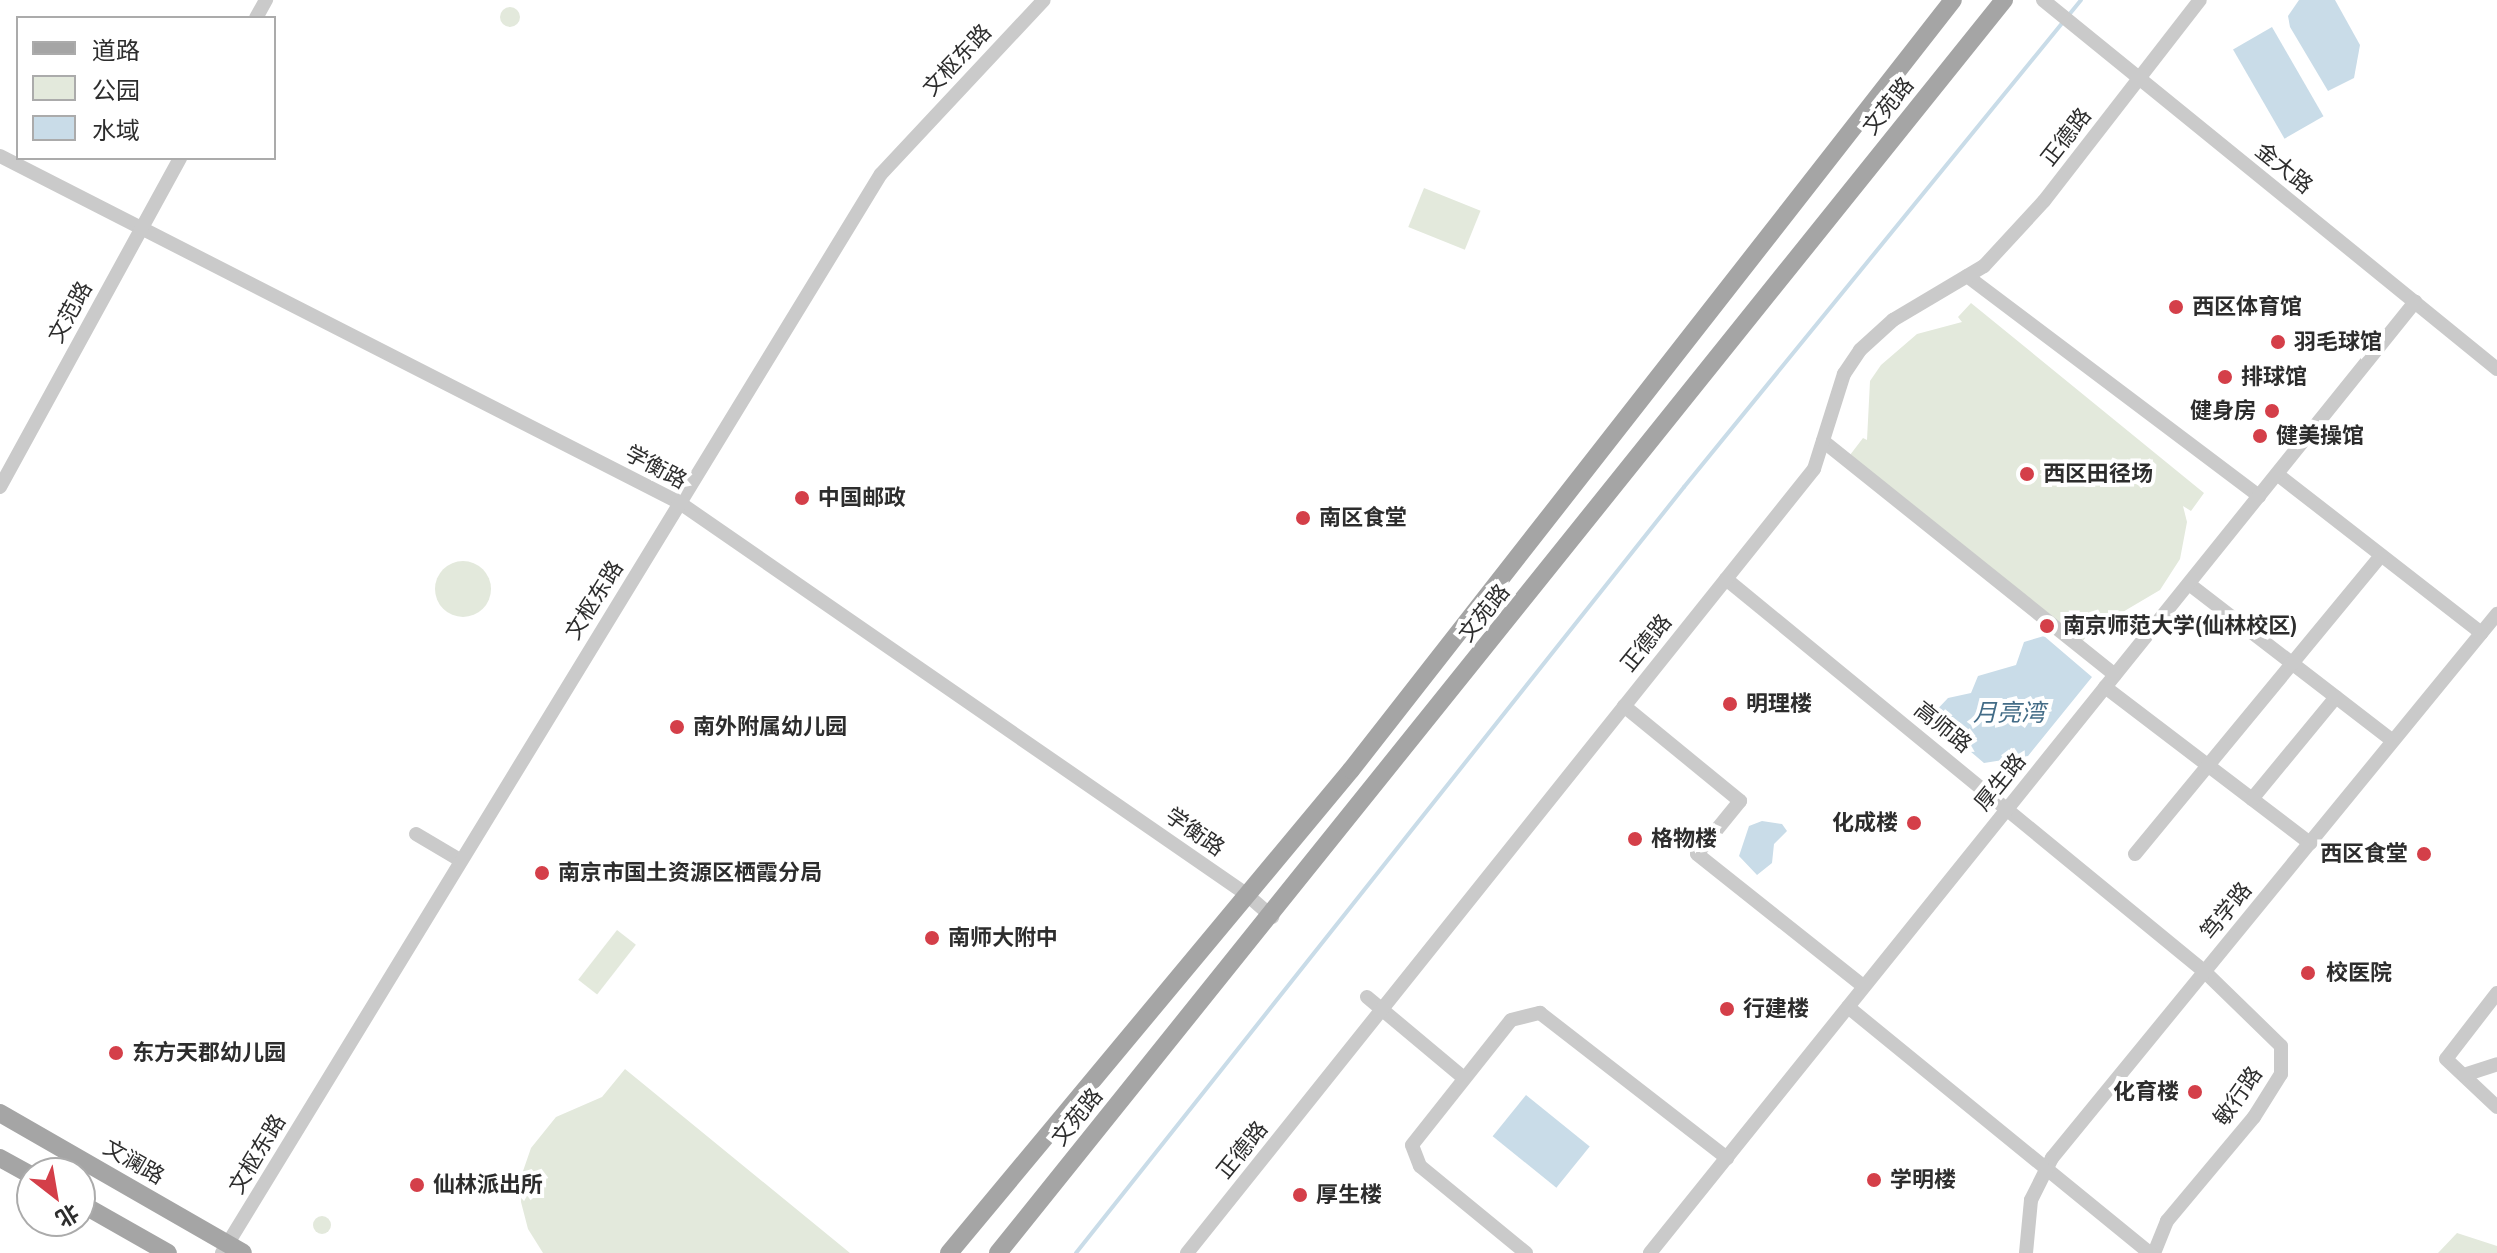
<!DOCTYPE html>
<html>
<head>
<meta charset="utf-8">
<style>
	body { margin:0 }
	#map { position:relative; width:2497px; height:1253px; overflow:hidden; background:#fff; font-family:"Public Sans","Noto Sans SC",sans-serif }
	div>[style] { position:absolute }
	.green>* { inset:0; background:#e3e9dc; transform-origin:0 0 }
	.round { border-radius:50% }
	.water>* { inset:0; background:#c9dce8; transform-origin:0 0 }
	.stream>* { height:4px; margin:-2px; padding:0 2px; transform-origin:2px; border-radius:2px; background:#c9dce8 }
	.minor>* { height:14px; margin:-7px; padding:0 7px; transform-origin:7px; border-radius:7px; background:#cacaca }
	.major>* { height:18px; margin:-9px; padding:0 9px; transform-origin:9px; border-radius:9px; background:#a5a5a5 }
	.dots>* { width:22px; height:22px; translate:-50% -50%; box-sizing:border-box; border:4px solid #fff; border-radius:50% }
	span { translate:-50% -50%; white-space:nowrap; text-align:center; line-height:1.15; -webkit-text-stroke:8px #fff; paint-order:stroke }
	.street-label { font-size:22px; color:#2d2d2d }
	.poi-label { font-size:22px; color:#2d2d2d; font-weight:700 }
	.left { translate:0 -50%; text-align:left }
	.right { translate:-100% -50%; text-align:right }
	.water-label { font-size:24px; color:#436c87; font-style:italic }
	.legend { position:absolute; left:16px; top:16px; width:260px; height:144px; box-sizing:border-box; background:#fff; border:2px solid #ababab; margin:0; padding:10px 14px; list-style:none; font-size:24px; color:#2d2d2d }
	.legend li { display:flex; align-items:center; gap:16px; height:40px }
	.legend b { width:40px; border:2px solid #ababab }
	.north { position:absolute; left:16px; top:1157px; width:80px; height:80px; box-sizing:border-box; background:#fff; border:2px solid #ababab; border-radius:50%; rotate:149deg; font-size:22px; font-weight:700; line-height:32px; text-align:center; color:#2d2d2d }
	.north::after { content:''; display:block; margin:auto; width:28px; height:36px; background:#d43f49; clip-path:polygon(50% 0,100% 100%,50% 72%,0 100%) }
</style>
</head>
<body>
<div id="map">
	<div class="green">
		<i class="round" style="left:500px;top:7px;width:20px;height:20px"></i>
		<i style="left:1424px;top:188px;width:61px;height:42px;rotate:22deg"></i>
		<i style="clip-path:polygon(1971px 303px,2204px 493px,2191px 511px,2183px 506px,2187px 522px,2180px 559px,2160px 590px,2116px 616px,2088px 623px,2094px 628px,2081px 643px,1850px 455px,1863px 438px,1867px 440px,1870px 381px,1881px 365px,1917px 334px,1962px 322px,1958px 317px)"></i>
		<i class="round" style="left:435px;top:561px;width:56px;height:56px"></i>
		<i style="left:617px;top:930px;width:24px;height:63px;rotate:38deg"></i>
		<i style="clip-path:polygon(625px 1069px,850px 1253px,543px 1253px,528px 1229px,521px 1202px,522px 1174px,531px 1148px,556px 1117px,602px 1097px)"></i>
		<i class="round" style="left:313px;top:1216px;width:18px;height:18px"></i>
		<i style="clip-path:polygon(2457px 1233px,2497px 1246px,2497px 1253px,2438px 1253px)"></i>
	</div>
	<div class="water">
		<i style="clip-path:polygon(2299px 0,2335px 0,2360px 45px,2354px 78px,2328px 91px,2290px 27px,2288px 16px)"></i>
		<i style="left:2272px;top:27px;width:103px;height:45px;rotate:60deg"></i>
		<i style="clip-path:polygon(2044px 636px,2092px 677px,2028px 756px,1984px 763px,1930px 717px,1948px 698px,1971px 693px,1978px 676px,2016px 665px,2024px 642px)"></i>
		<i style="clip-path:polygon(1762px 821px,1782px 824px,1787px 831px,1774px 844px,1772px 863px,1757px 875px,1739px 856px,1749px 826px)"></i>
		<i style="left:1526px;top:1095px;width:82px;height:53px;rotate:39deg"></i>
	</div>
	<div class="stream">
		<i style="left:1076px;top:1253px;width:978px;rotate:-51.56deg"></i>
		<i style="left:1684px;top:487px;width:628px;rotate:-50.81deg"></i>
	</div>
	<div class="minor">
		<i style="left:2043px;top:0;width:585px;rotate:39.1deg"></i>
		<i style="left:256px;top:18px;width:21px;rotate:-61deg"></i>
		<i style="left:0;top:156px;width:763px;rotate:27.03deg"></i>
		<i style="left:680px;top:503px;width:688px;rotate:34.64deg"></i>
		<i style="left:1246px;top:894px;width:35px;rotate:41deg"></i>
		<i style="left:1967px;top:276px;width:366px;rotate:37deg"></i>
		<i style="left:1823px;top:441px;width:374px;rotate:38.7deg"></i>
		<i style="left:2277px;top:474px;width:259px;rotate:37.9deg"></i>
		<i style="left:0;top:487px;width:375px;rotate:-61.3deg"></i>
		<i style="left:1726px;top:579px;width:620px;rotate:39.37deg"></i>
		<i style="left:2205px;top:972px;width:106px;rotate:44.2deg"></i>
		<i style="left:2281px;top:1046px;width:28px;rotate:90deg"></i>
		<i style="left:2281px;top:1074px;width:51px;rotate:122.1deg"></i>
		<i style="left:2254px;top:1117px;width:136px;rotate:129.9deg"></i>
		<i style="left:2167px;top:1221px;width:35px;rotate:112deg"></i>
		<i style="left:2189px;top:584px;width:257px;rotate:37.6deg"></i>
		<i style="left:2105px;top:687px;width:258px;rotate:37.3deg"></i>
		<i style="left:1624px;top:706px;width:150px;rotate:39.3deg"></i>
		<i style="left:1740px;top:801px;width:68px;rotate:129.1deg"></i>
		<i style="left:1697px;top:854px;width:213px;rotate:38.5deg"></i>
		<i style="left:2252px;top:799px;width:132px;rotate:-50.5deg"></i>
		<i style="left:416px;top:834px;width:51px;rotate:30.6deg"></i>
		<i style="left:2135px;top:854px;width:386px;rotate:-50.5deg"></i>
		<i style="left:2497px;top:993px;width:83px;rotate:127.7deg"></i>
		<i style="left:2446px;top:1059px;width:70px;rotate:43.3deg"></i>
		<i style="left:1367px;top:997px;width:126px;rotate:39.9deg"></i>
		<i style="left:1848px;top:1007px;width:390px;rotate:39.2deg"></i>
		<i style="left:2464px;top:1075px;width:35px;rotate:-18deg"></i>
		<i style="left:222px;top:1253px;width:1264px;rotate:-58.59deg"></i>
		<i style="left:881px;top:174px;width:238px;rotate:-46.9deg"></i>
		<i style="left:1187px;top:1253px;width:1004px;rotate:-51.35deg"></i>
		<i style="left:1814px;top:469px;width:100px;rotate:-72.5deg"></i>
		<i style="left:1844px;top:374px;width:29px;rotate:-56deg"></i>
		<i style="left:1860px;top:350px;width:45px;rotate:-42.3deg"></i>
		<i style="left:1893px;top:320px;width:106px;rotate:-30.7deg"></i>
		<i style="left:1984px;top:266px;width:88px;rotate:-47.3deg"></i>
		<i style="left:2044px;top:201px;width:254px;rotate:-52.2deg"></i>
		<i style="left:1526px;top:1253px;width:137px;rotate:-140.6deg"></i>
		<i style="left:1420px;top:1166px;width:22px;rotate:-111deg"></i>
		<i style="left:1412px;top:1145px;width:159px;rotate:-51.6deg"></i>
		<i style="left:1511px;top:1020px;width:30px;rotate:-14deg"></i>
		<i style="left:1540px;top:1013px;width:237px;rotate:37.8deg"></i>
		<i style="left:1650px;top:1253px;width:1221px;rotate:-51.19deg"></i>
		<i style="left:2026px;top:1253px;width:53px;rotate:-84.6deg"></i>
		<i style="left:2031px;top:1200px;width:47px;rotate:-63.4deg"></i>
		<i style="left:2052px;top:1158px;width:703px;rotate:-50.72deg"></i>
	</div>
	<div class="major">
		<i style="left:0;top:1113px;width:280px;rotate:29.9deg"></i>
		<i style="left:0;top:1158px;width:37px;rotate:29deg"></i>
		<i style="left:80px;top:1203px;width:101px;rotate:29.6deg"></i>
		<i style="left:949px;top:1253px;width:628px;rotate:-50.23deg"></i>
		<i style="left:1351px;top:770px;width:977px;rotate:-51.98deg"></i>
		<i style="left:998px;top:1253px;width:1607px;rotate:-51.24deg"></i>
	</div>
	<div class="dots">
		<i style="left:2176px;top:307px;background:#d43f49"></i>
		<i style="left:2278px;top:342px;background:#d43f49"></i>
		<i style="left:2225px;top:377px;background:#d43f49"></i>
		<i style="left:2272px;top:411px;background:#d43f49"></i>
		<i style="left:2260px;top:436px;background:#d43f49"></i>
		<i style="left:2027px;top:474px;background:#d43f49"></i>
		<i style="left:802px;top:498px;background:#d43f49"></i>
		<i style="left:1303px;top:518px;background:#d43f49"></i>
		<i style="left:2047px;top:626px;background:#d43f49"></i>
		<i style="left:1730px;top:704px;background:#d43f49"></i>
		<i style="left:677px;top:727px;background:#d43f49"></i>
		<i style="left:1914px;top:823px;background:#d43f49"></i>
		<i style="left:1635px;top:839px;background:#d43f49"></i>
		<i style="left:2424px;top:854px;background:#d43f49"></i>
		<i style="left:542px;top:873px;background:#d43f49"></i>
		<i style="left:932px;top:938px;background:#d43f49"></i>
		<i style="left:2308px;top:973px;background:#d43f49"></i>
		<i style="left:1727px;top:1009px;background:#d43f49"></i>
		<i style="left:116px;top:1053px;background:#d43f49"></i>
		<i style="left:2195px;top:1092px;background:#d43f49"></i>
		<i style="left:1874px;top:1180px;background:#d43f49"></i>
		<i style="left:417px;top:1185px;background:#d43f49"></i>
		<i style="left:1300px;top:1195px;background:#d43f49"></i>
	</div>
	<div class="street-label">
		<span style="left:957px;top:60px;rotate:-47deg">文枢东路</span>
		<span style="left:1888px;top:106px;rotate:-51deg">文苑路</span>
		<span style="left:2066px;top:137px;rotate:-52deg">正德路</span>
		<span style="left:2284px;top:168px;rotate:39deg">金大路</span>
		<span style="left:70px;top:312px;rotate:-61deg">文范路</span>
		<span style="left:656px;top:467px;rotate:28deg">学衡路</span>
		<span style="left:594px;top:600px;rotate:-58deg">文枢东路</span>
		<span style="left:1484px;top:613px;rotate:-51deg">文苑路</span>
		<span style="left:1646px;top:643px;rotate:-51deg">正德路</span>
		<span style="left:1943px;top:727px;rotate:39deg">高师路</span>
		<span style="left:2000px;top:782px;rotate:-51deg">厚生路</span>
		<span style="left:1195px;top:832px;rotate:35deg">学衡路</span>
		<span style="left:2226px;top:911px;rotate:-51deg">笃学路</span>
		<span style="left:2238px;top:1096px;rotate:-55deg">敏行路</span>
		<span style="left:1077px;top:1117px;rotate:-51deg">文苑路</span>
		<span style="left:1242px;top:1150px;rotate:-51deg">正德路</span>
		<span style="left:257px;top:1154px;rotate:-59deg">文枢东路</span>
		<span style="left:134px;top:1162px;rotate:30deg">文澜路</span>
	</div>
	<div class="poi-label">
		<span class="left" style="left:2192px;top:307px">西区体育馆</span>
		<span class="left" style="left:2294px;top:342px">羽毛球馆</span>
		<span class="left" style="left:2241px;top:377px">排球馆</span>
		<span class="right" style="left:2256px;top:411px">健身房</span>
		<span class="left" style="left:2276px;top:436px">健美操馆</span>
		<span class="left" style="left:2043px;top:474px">西区田径场</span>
		<span class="left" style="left:818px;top:498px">中国邮政</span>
		<span class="left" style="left:1319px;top:518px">南区食堂</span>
		<span class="left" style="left:2063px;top:626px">南京师范大学(仙林校区)</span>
		<span class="left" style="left:1746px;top:704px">明理楼</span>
		<span class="left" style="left:693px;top:727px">南外附属幼儿园</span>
		<span class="right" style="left:1898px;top:823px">化成楼</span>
		<span class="left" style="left:1651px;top:839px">格物楼</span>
		<span class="right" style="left:2408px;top:854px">西区食堂</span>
		<span class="left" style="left:558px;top:873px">南京市国土资源区栖霞分局</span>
		<span class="left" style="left:948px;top:938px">南师大附中</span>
		<span class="left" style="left:2326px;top:973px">校医院</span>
		<span class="left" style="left:1743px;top:1009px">行建楼</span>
		<span class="left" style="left:132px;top:1053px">东方天郡幼儿园</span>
		<span class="right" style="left:2179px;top:1092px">化育楼</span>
		<span class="left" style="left:1890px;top:1180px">学明楼</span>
		<span class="left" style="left:433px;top:1185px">仙林派出所</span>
		<span class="left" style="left:1316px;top:1195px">厚生楼</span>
	</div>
	<div class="water-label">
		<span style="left:2009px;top:713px">月亮湾</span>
	</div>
	<ul class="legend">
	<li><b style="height:10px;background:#a5a5a5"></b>道路</li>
	<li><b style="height:22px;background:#e3e9dc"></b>公园</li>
	<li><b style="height:22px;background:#c9dce8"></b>水域</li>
	</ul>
	<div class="north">北</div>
</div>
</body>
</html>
